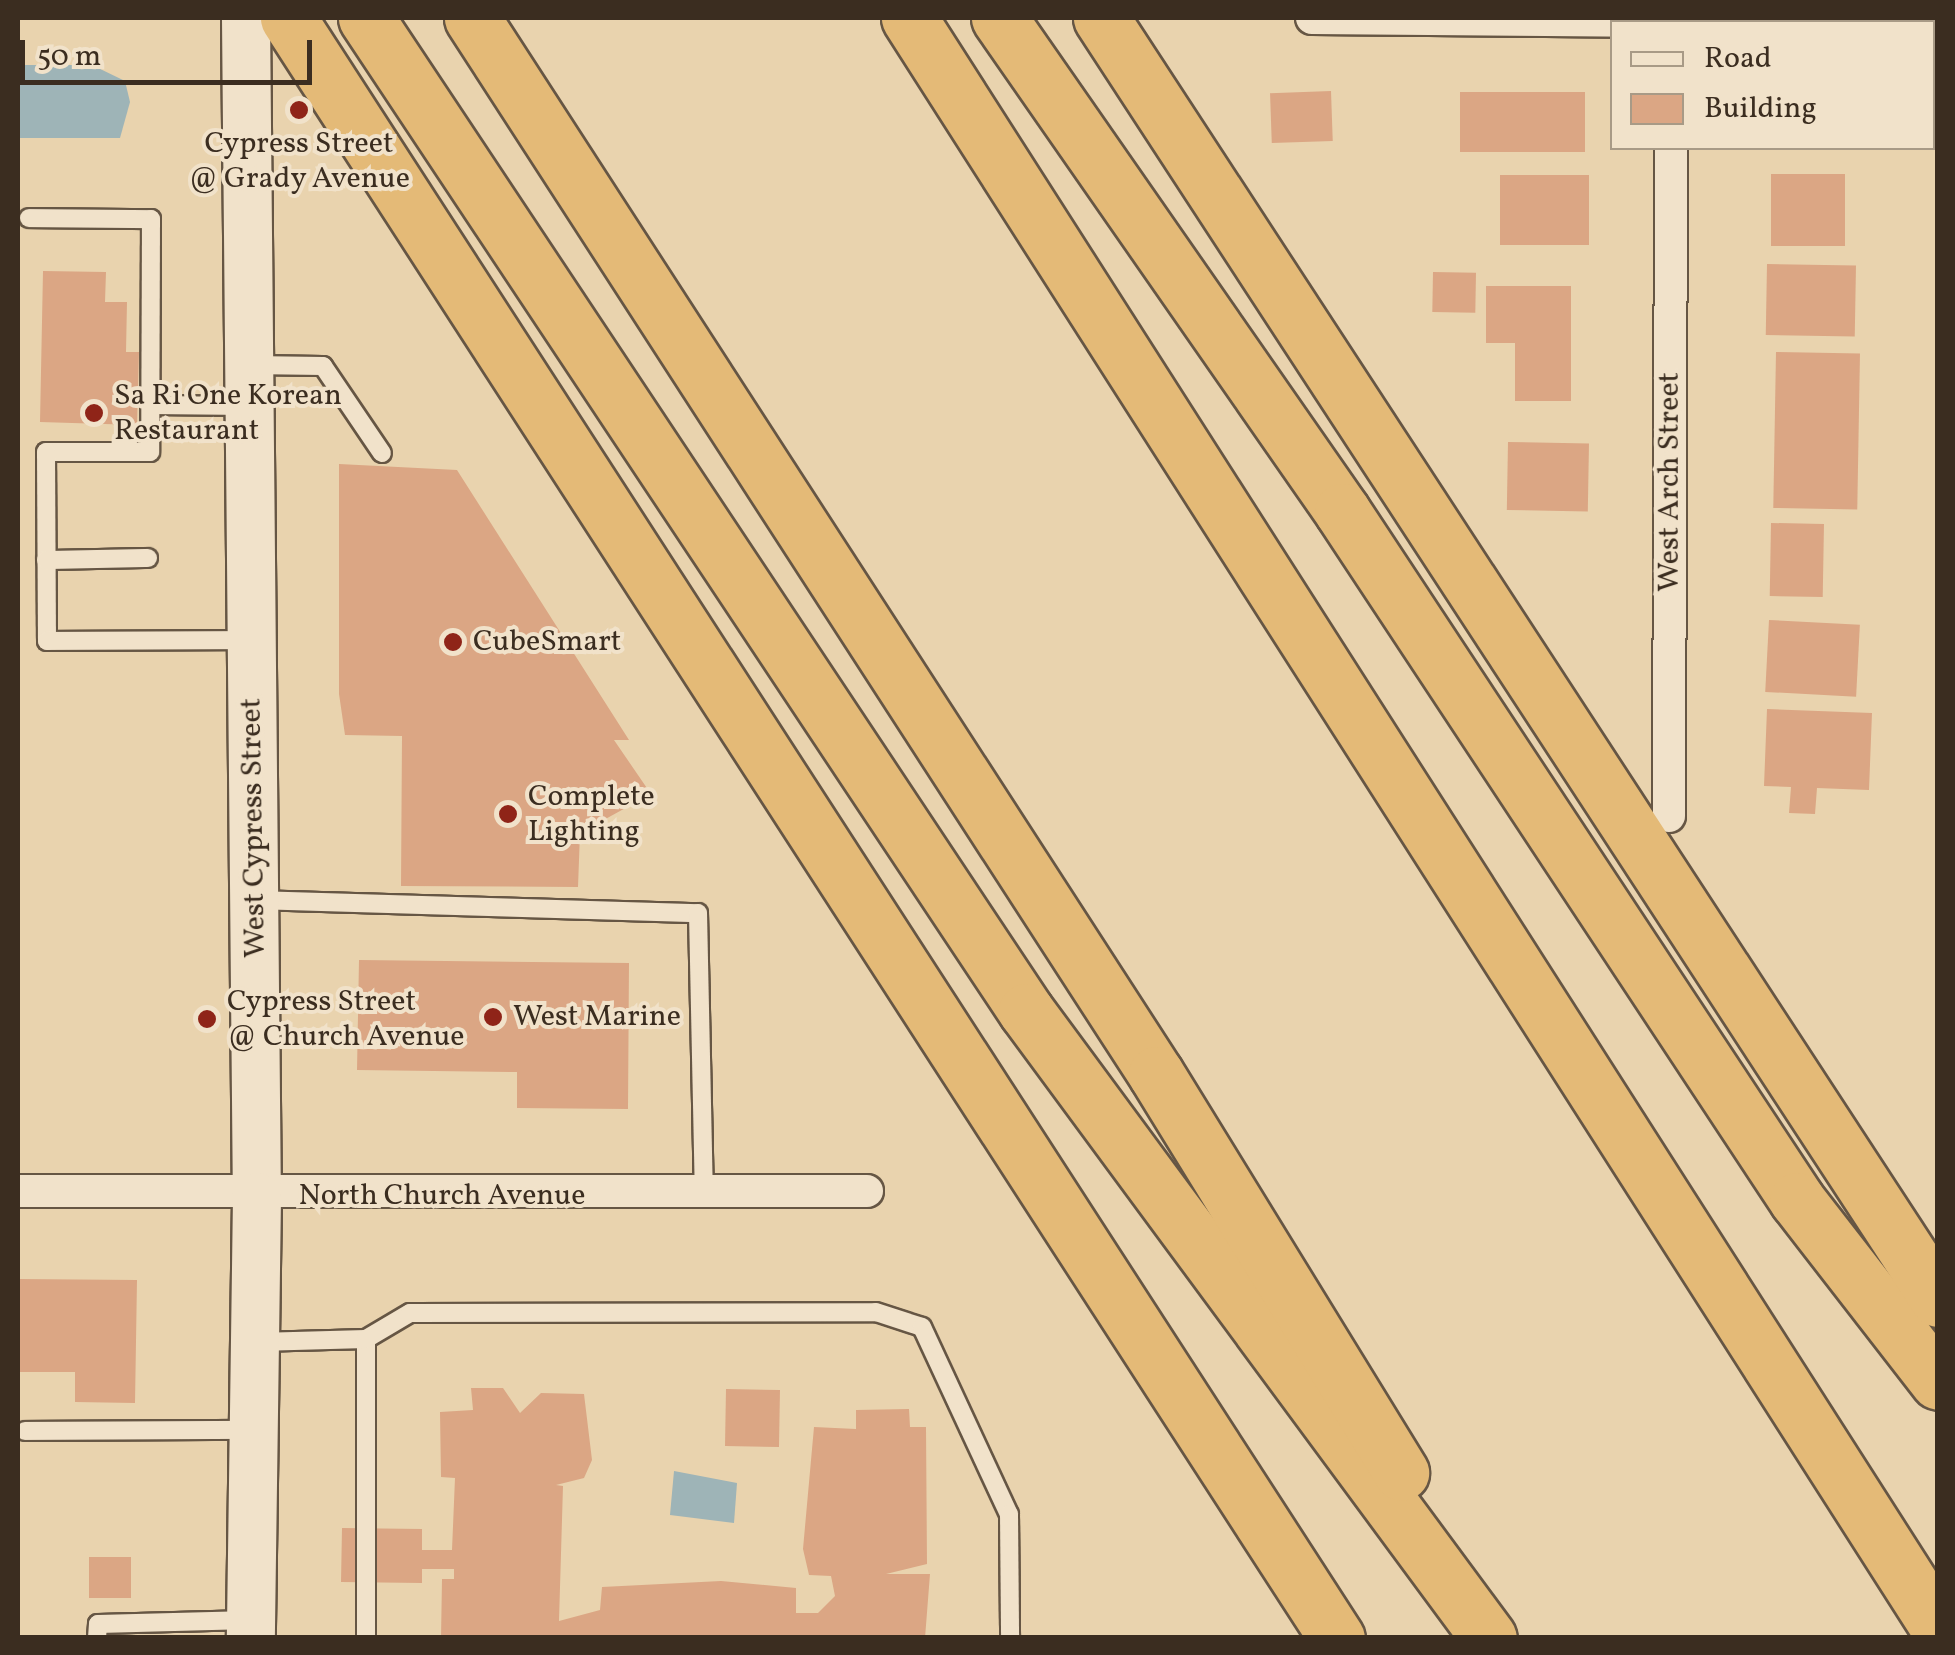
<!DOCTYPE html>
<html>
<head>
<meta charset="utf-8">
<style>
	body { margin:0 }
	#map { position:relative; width:1955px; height:1655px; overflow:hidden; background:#e9d3ae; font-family:Vollkorn,serif }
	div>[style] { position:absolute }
	.water>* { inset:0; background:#9eb4b7 }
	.building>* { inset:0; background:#dba684; transform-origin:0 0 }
	.roads { filter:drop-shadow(2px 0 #665644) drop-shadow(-2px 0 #665644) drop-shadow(0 2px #665644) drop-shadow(0 -2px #665644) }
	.lane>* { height:18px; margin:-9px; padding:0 9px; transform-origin:9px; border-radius:9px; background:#f1e2ca }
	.street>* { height:32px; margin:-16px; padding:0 16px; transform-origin:16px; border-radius:16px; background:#f1e2ca }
	.secondary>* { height:48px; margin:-24px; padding:0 24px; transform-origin:24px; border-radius:24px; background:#f1e2ca }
	.highway>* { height:55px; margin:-27.5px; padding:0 27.5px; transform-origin:27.5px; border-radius:27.5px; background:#e4ba77 }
	.dots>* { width:28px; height:28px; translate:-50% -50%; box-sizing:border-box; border:5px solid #f1e2ca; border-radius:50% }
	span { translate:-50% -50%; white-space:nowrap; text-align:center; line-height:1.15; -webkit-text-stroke:8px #f1e2ca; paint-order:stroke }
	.poi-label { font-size:30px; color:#3b2d20 }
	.left { translate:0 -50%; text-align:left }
	.street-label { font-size:30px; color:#3b2d20 }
	.frame { position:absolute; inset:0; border:20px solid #3b2d20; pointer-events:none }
	.legend { position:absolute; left:1610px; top:20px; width:325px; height:130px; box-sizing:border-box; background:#f1e2ca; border:2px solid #a89a86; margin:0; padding:12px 18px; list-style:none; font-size:30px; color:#3b2d20 }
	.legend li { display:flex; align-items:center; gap:20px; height:50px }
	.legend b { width:50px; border:2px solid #a89a86 }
	.scale { position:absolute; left:20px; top:40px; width:292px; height:45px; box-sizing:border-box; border:5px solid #3b2d20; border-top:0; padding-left:12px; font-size:30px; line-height:35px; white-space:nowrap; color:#3b2d20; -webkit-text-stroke:8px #f1e2ca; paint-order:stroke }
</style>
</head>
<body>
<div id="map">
	<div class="water">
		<i style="clip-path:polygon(18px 65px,92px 65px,125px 81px,130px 102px,120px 138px,18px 138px)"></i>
		<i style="clip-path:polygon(674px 1471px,737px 1483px,734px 1523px,670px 1515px)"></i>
	</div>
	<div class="building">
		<i style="left:1331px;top:91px;width:50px;height:61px;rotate:88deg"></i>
		<i style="left:1585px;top:92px;width:60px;height:125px;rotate:90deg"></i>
		<i style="left:1771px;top:174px;width:74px;height:72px"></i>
		<i style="left:1500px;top:175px;width:89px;height:70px"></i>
		<i style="left:1767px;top:264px;width:89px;height:71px;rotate:1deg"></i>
		<i style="clip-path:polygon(43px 271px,106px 272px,105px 302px,127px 302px,126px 352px,139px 352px,137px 425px,40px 422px)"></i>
		<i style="left:1433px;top:272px;width:43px;height:40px;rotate:1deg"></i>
		<i style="clip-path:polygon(1486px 286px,1571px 286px,1571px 401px,1515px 401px,1515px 343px,1486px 343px)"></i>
		<i style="left:1776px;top:352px;width:84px;height:156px;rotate:1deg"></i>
		<i style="left:1508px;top:442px;width:81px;height:68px;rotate:1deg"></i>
		<i style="clip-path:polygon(339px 464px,457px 470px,629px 740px,614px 740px,651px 794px,580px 833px,578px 887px,401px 886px,402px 736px,345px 735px,339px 694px)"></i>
		<i style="left:1771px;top:523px;width:53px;height:73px;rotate:1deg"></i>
		<i style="left:1769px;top:620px;width:91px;height:72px;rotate:3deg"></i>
		<i style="clip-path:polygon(1767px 709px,1872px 713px,1869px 790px,1817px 788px,1815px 814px,1789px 813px,1791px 787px,1764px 786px)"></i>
		<i style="clip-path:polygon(359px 960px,629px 963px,628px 1109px,517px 1108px,517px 1072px,357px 1070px)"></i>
		<i style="clip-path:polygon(18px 1279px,137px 1280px,135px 1403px,75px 1402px,75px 1372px,18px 1372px)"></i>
		<i style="clip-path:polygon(471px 1388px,503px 1388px,520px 1413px,541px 1393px,584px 1394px,592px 1460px,584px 1478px,556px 1485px,563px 1486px,559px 1621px,600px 1610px,602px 1587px,721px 1581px,796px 1588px,796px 1613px,818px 1613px,835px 1596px,831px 1576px,809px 1575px,803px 1549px,814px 1427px,856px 1429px,856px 1410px,909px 1409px,910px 1427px,926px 1427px,927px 1564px,886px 1574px,930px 1574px,925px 1638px,441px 1638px,442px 1579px,454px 1579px,454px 1569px,422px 1569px,422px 1583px,341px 1582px,342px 1528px,422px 1529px,422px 1550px,452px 1550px,455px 1478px,441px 1477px,440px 1412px,473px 1410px)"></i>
		<i style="left:726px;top:1389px;width:54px;height:57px;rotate:1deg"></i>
		<i style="left:89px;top:1557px;width:42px;height:41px"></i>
	</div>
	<div class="roads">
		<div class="lane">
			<i style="left:29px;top:218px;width:122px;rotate:0.5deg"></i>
			<i style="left:151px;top:219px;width:233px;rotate:90.2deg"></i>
			<i style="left:150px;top:452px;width:104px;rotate:180deg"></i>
			<i style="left:46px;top:452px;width:189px;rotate:89.7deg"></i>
			<i style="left:47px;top:641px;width:205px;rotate:-0.3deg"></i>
			<i style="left:250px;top:365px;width:73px;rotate:0.8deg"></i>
			<i style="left:323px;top:366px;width:105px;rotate:55.9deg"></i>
			<i style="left:150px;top:405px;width:99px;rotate:0.6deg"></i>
			<i style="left:46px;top:560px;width:102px;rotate:-1.1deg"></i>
			<i style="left:255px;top:900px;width:443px;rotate:1.7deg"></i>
			<i style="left:698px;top:913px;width:281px;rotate:88.8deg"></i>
			<i style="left:366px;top:1339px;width:299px;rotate:90deg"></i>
			<i style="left:258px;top:1342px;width:108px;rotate:-1.6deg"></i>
			<i style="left:366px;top:1339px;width:51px;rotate:-30.6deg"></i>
			<i style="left:410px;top:1313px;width:466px;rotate:-0.1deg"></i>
			<i style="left:876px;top:1312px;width:48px;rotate:18.1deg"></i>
			<i style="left:922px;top:1327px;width:206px;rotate:65.1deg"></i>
			<i style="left:1009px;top:1514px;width:124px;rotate:89.5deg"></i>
			<i style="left:25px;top:1431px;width:229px;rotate:-0.3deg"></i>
			<i style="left:97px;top:1638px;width:14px;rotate:-86deg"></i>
			<i style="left:98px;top:1624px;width:152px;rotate:-1.5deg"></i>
		</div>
		<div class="street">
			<i style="left:1312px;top:18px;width:498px;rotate:0.5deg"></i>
			<i style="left:1932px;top:23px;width:6px"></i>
			<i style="left:1669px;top:816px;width:668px;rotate:-89.83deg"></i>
			<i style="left:18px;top:1191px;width:849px"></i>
		</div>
		<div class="secondary">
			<i style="left:246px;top:18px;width:1179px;rotate:89.47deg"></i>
			<i style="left:257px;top:1197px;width:441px;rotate:90.8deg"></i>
		</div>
		<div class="highway">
			<i style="left:288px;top:18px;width:1930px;rotate:57.08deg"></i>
			<i style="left:366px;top:18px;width:1192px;rotate:56.39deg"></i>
			<i style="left:1026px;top:1011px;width:779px;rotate:53.56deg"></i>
			<i style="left:472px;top:18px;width:1258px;rotate:57.07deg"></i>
			<i style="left:1156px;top:1074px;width:468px;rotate:58.4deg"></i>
			<i style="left:909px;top:18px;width:1910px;rotate:57.4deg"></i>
			<i style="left:999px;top:18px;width:601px;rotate:55.17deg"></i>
			<i style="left:1342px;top:511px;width:826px;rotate:56.56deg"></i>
			<i style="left:1797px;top:1200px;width:230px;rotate:52.2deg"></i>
			<i style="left:1101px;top:18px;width:1530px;rotate:56.84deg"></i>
		</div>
	</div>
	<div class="dots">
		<i style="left:299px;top:110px;background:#8f2418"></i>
		<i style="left:94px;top:413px;background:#8f2418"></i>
		<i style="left:453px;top:642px;background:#8f2418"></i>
		<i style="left:508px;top:814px;background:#8f2418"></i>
		<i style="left:493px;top:1017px;background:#8f2418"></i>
		<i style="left:207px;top:1019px;background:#8f2418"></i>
	</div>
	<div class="poi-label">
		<span style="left:299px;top:161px">Cypress Street<br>@ Grady Avenue</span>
		<span class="left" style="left:114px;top:413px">Sa Ri One Korean<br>Restaurant</span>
		<span class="left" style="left:473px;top:642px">CubeSmart</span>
		<span class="left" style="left:528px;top:814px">Complete<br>Lighting</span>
		<span class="left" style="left:227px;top:1019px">Cypress Street<br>@ Church Avenue</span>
		<span class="left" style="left:513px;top:1017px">West Marine</span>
	</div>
	<div class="street-label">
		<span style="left:1670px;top:482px;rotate:-90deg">West Arch Street</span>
		<span style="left:254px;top:828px;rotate:-91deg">West Cypress Street</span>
		<span style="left:442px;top:1196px">North Church Avenue</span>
	</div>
	<div class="frame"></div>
	<ul class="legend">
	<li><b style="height:12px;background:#f1e2ca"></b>Road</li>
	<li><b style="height:28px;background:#dba684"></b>Building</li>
	</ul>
	<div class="scale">50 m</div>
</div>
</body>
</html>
